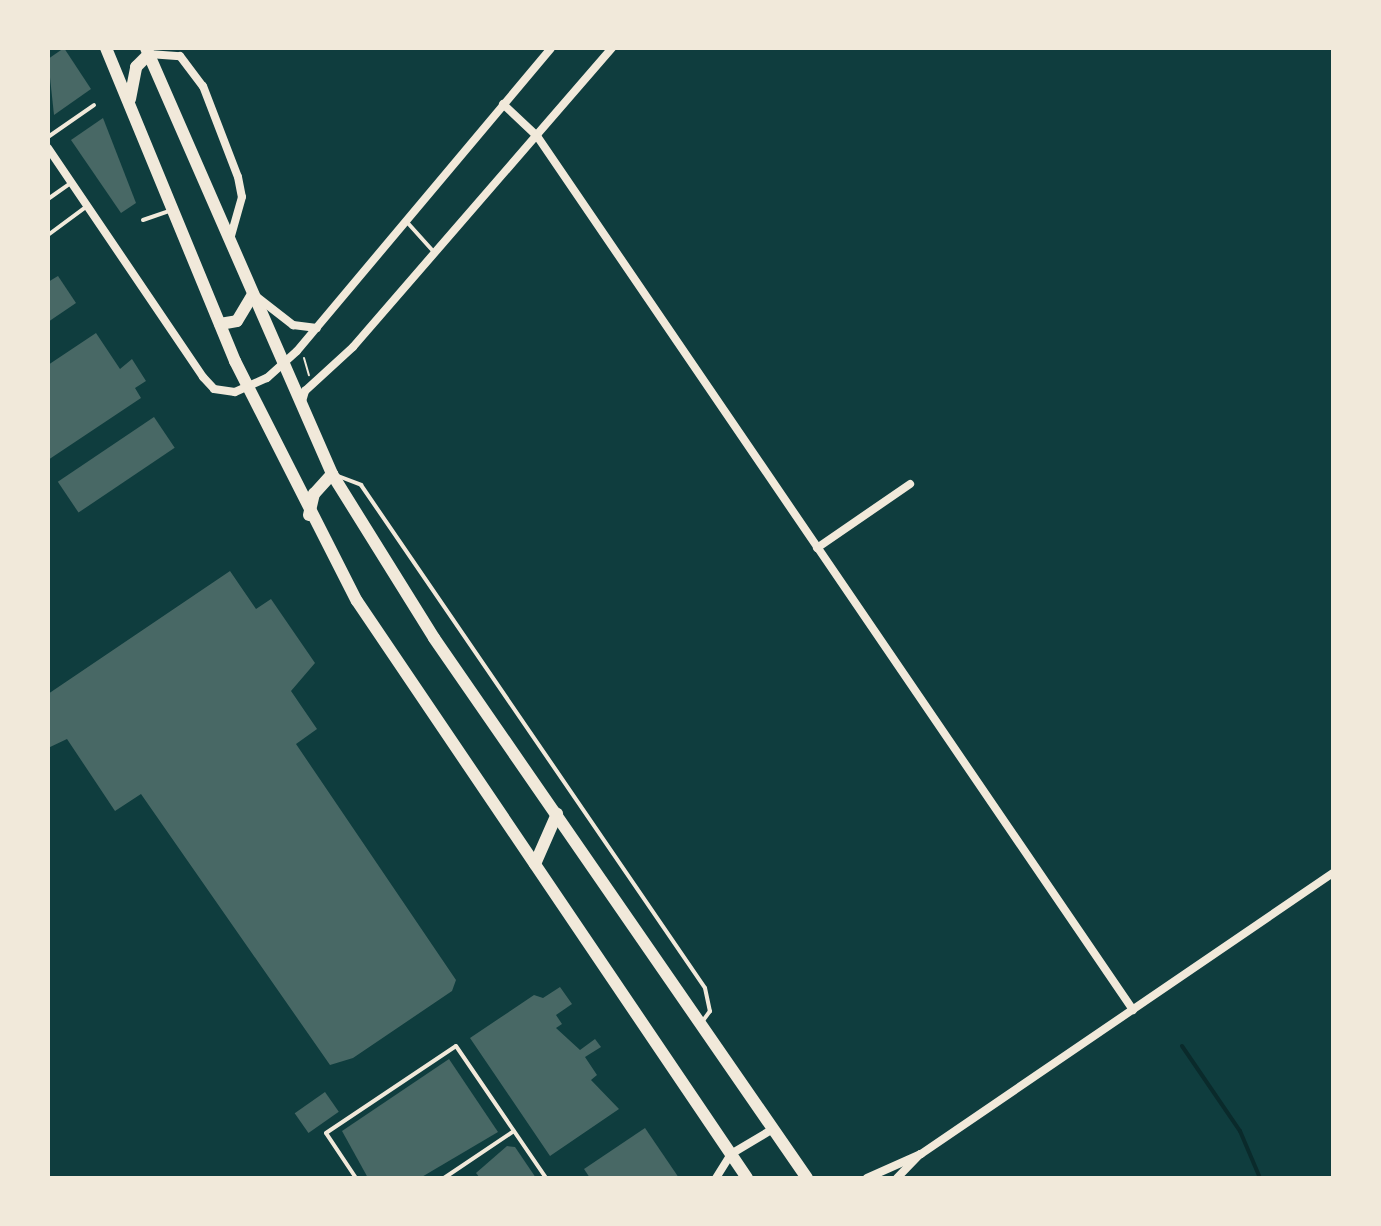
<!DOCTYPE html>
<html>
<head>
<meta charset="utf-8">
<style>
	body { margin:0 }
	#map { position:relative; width:1381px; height:1226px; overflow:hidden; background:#0f3d3e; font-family:Literata,serif }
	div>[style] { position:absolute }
	.stream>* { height:4px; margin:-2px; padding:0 2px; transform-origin:2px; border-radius:2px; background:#0a2a2b }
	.building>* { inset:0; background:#486865; transform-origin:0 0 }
	.path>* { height:2px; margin:-1px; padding:0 1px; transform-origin:1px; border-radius:1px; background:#f1e9da }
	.service>* { height:4px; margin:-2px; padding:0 2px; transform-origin:2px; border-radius:2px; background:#f1e9da }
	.minor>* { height:8px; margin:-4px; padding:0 4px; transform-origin:4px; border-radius:4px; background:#f1e9da }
	.primary>* { height:12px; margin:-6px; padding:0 6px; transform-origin:6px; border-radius:6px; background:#f1e9da }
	span { translate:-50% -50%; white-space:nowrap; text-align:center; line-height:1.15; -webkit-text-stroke:6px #f1e9da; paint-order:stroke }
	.frame { position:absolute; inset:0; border:50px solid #f1e9da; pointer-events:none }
</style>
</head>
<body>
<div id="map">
	<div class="stream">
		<i style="left:1182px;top:1046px;width:103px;rotate:55.7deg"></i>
		<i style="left:1240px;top:1131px;width:51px;rotate:66.9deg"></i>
	</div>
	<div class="building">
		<i style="clip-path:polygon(64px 48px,91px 89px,54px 115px,48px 59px)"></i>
		<i style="clip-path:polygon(103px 118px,136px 203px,121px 213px,71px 140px)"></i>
		<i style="clip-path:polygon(58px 276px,76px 303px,48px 322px,48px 282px)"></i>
		<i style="clip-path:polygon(96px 333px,120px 369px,132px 359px,146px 381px,135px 388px,141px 398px,48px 460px,48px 365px)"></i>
		<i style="left:154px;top:417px;width:37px;height:116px;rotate:56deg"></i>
		<i style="clip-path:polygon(230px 571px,256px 609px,271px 599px,315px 663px,291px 691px,317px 729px,296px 744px,456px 980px,452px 991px,353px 1058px,330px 1065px,141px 794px,115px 811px,67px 739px,48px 748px,48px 694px)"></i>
		<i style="clip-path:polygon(560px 987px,572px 1004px,556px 1015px,562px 1024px,556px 1028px,580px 1050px,595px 1039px,601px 1047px,585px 1057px,597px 1075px,591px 1080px,619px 1109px,550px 1156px,470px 1038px,534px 995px,543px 998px)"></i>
		<i style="clip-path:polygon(449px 1059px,498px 1132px,420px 1178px,368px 1178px,342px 1131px)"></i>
		<i style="left:325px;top:1092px;width:24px;height:37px;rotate:55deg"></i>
		<i style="clip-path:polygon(645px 1128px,679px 1178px,590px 1178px,584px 1169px)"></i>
		<i style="clip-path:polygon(507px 1146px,515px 1147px,536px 1178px,480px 1178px,476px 1173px)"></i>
	</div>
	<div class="path">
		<i style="left:304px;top:358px;width:18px;rotate:74deg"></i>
	</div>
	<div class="service">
		<i style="left:48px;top:137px;width:56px;rotate:-34.8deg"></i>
		<i style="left:48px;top:199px;width:28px;rotate:-35deg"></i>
		<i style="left:143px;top:220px;width:28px;rotate:-19deg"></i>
		<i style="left:406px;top:221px;width:40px;rotate:48deg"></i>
		<i style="left:48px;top:235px;width:49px;rotate:-36.6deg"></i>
		<i style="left:338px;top:476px;width:25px;rotate:21deg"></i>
		<i style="left:361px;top:485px;width:609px;rotate:55.63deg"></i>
		<i style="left:705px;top:988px;width:24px;rotate:78deg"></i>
		<i style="left:710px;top:1011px;width:14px;rotate:126deg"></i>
		<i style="left:356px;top:1178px;width:54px;rotate:-123.7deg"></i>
		<i style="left:326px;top:1133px;width:156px;rotate:-33.8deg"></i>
		<i style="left:456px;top:1046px;width:160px;rotate:55.7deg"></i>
		<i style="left:444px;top:1178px;width:84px;rotate:-33.9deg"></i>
	</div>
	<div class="minor">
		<i style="left:149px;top:54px;width:31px;rotate:4deg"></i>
		<i style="left:180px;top:56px;width:38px;rotate:53deg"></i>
		<i style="left:203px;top:86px;width:97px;rotate:69deg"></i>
		<i style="left:238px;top:177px;width:20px;rotate:79deg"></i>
		<i style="left:242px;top:197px;width:41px;rotate:105.8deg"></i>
		<i style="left:503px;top:104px;width:47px;rotate:43.3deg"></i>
		<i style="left:537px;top:136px;width:1058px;rotate:55.71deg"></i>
		<i style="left:48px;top:148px;width:277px;rotate:55.9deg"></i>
		<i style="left:203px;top:377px;width:16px;rotate:47deg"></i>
		<i style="left:214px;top:389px;width:21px;rotate:8deg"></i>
		<i style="left:235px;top:392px;width:35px;rotate:-24deg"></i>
		<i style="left:267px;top:378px;width:40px;rotate:-42deg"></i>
		<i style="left:297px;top:351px;width:395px;rotate:-50deg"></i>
		<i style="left:257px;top:297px;width:46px;rotate:37.9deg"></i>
		<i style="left:293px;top:325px;width:24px;rotate:7deg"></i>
		<i style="left:301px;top:405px;width:15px;rotate:-74deg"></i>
		<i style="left:305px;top:391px;width:65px;rotate:-42.5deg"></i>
		<i style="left:353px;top:347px;width:396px;rotate:-49.1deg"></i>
		<i style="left:817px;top:548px;width:113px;rotate:-34.5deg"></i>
		<i style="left:716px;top:1178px;width:28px;rotate:-58deg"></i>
		<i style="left:731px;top:1154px;width:49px;rotate:-30.8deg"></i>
		<i style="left:867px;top:1178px;width:59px;rotate:-24deg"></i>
		<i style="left:921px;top:1154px;width:499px;rotate:-34.3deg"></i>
		<i style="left:897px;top:1178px;width:33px;rotate:-46deg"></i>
	</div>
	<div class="primary">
		<i style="left:106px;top:48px;width:339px;rotate:67.6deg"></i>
		<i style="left:235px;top:361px;width:269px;rotate:63.1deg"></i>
		<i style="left:357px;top:601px;width:696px;rotate:55.94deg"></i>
		<i style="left:146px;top:48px;width:465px;rotate:66.4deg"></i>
		<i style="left:332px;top:474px;width:193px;rotate:58.1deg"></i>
		<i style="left:434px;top:638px;width:656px;rotate:55.37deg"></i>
		<i style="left:130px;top:99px;width:33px;rotate:-79deg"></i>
		<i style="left:136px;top:67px;width:18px;rotate:-45deg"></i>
		<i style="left:220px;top:324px;width:17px;rotate:-10deg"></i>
		<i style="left:237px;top:321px;width:31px;rotate:-59deg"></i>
		<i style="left:309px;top:515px;width:22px;rotate:-77deg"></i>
		<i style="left:314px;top:494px;width:27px;rotate:-48deg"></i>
		<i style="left:535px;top:864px;width:55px;rotate:-66.3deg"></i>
	</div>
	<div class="frame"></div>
</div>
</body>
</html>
